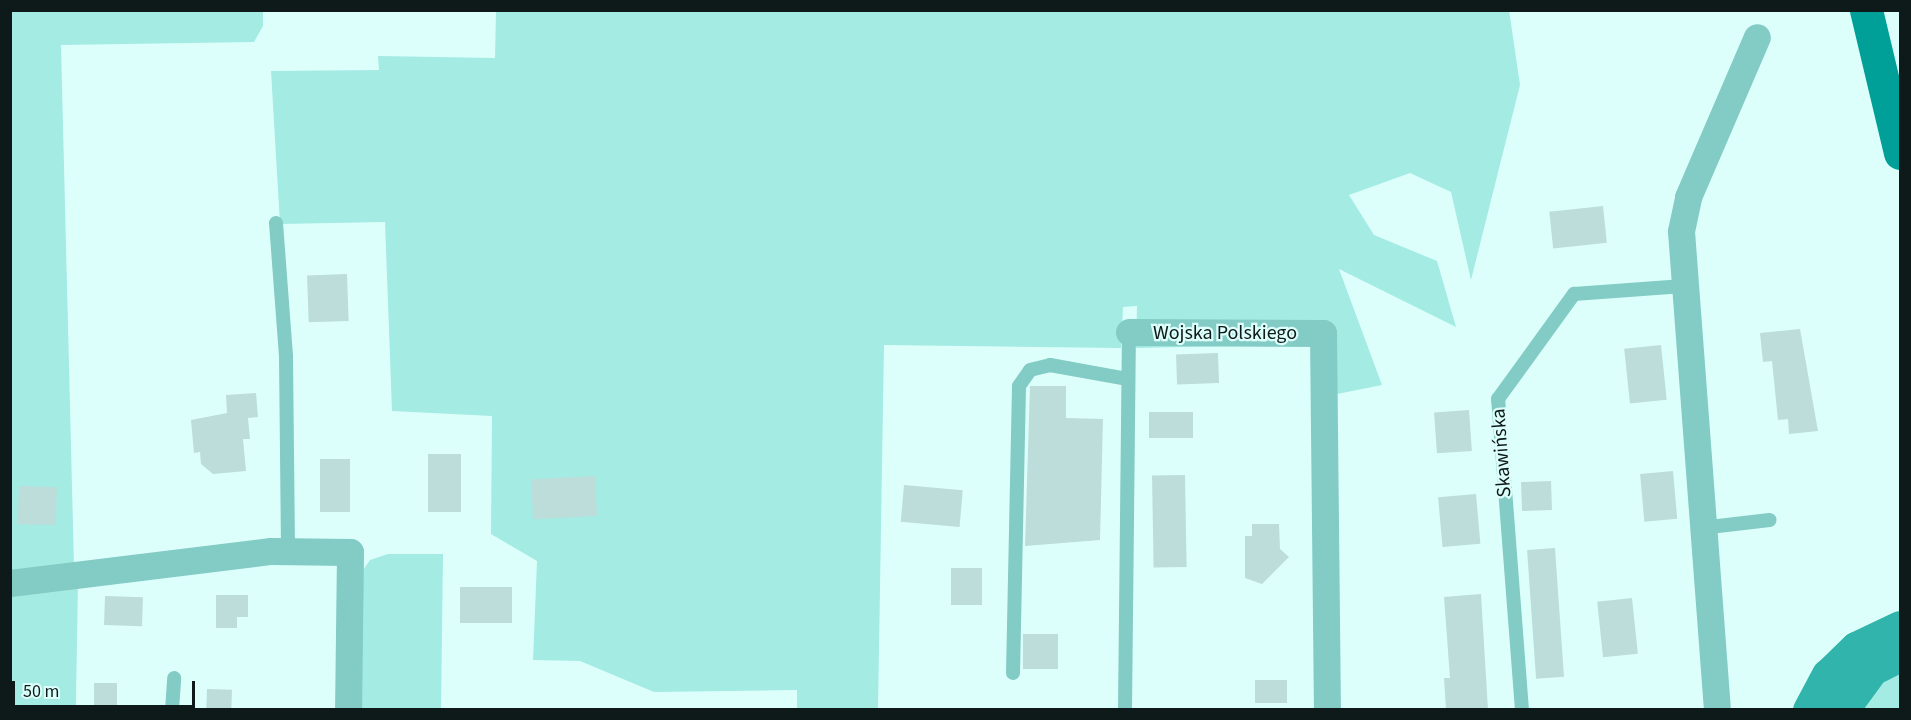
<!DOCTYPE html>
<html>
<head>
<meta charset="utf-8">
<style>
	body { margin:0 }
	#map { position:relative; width:1911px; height:720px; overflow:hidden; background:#ddfffb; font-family:"Source Sans 3",sans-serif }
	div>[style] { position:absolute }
	.green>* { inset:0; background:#a4ebe4; transform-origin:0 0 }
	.building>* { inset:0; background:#bcddd9; transform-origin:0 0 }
	.lane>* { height:14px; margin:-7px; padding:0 7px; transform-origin:7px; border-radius:7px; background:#83cbc5 }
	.street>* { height:27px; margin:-13.5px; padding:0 13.5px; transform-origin:13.5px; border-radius:13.5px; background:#83cbc5 }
	.secondary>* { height:33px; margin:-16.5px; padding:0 16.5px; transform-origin:16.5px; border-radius:16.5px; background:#31b4ac }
	.primary>* { height:33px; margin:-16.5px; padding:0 16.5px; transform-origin:16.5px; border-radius:16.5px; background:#009f97 }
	span { translate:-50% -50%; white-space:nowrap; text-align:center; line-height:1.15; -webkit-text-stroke:4.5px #ddfffb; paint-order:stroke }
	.street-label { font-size:20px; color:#0e1a19 }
	.frame { position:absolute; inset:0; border:12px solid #0e1a19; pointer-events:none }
	.scale { position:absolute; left:12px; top:681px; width:183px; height:27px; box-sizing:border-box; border:3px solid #0e1a19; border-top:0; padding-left:8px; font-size:18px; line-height:21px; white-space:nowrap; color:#0e1a19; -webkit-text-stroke:4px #ddfffb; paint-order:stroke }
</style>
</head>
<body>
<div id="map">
	<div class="green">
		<i style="clip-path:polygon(1509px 10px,1520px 85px,1471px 280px,1451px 192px,1410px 173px,1349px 195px,1374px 235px,1437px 261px,1456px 327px,1339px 269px,1382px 385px,1317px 398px,1313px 344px,1136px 348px,1137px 306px,1123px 307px,1121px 348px,884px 345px,878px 709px,797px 710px,797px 690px,654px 692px,580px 661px,533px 660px,537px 561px,491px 534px,492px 416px,392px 411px,385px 222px,280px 224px,271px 71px,379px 70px,378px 56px,495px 58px,496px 11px)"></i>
		<i style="clip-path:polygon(10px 11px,263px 11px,263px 26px,254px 42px,61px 45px,74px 566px,10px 575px)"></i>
		<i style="clip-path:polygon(388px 554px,443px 554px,441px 709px,355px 710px,359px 576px,370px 560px)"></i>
		<i style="left:78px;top:583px;width:126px;height:68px;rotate:91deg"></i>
		<i style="clip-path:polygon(1900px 671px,1900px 709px,1860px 710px,1875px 689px)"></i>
	</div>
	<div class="building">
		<i style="left:1603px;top:206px;width:37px;height:54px;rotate:84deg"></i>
		<i style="left:347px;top:274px;width:47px;height:40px;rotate:88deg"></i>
		<i style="clip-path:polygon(1800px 329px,1818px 431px,1789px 434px,1788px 419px,1778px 420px,1772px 361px,1763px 362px,1760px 333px)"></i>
		<i style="left:1661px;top:345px;width:55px;height:37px;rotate:84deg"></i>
		<i style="left:1218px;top:353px;width:30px;height:42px;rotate:88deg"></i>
		<i style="clip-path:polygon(1030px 386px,1066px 386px,1066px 418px,1103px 419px,1100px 540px,1025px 546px)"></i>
		<i style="clip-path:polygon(256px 393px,258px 417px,248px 418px,250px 439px,243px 439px,246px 471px,213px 474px,201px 464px,200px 452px,194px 453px,191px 420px,227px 413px,226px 395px)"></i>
		<i style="left:1469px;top:410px;width:41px;height:35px;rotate:86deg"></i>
		<i style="left:1149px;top:412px;width:44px;height:26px"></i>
		<i style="left:428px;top:454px;width:33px;height:58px"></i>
		<i style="left:350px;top:459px;width:53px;height:30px;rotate:90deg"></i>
		<i style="left:1673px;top:471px;width:48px;height:33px;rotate:85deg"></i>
		<i style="left:1185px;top:475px;width:92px;height:33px;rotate:89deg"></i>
		<i style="left:595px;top:476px;width:40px;height:64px;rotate:87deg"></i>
		<i style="left:1551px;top:481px;width:29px;height:30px;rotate:88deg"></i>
		<i style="left:904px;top:485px;width:59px;height:37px;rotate:5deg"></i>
		<i style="left:19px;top:486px;width:38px;height:38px;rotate:2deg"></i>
		<i style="left:1476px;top:494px;width:50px;height:38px;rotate:85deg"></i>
		<i style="clip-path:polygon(1252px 524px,1279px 524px,1280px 549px,1289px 557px,1262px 584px,1245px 578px,1245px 536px,1252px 536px)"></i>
		<i style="left:1555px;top:548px;width:129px;height:28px;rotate:86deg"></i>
		<i style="left:951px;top:568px;width:31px;height:37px"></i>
		<i style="left:460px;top:587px;width:52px;height:36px"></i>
		<i style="clip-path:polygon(1481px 594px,1488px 710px,1446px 710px,1444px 678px,1450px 678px,1444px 597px)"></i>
		<i style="clip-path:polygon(216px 595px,248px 595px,248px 617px,237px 617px,237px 628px,216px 628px)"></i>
		<i style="left:105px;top:596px;width:38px;height:29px;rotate:2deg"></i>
		<i style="left:1632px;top:598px;width:56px;height:35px;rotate:84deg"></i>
		<i style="left:1023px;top:634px;width:35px;height:35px"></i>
		<i style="left:1255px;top:680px;width:32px;height:23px"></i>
		<i style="left:94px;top:683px;width:23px;height:26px"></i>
		<i style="left:207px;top:689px;width:25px;height:21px;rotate:2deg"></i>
	</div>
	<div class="lane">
		<i style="left:276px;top:223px;width:134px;rotate:85.7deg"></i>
		<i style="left:286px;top:357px;width:194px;rotate:89.4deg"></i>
		<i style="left:1701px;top:528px;width:69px;rotate:-6.6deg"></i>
		<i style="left:1013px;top:673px;width:287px;rotate:-88.8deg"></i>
		<i style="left:1019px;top:386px;width:19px;rotate:-55deg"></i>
		<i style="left:1030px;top:370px;width:21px;rotate:-14deg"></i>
		<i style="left:1050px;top:365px;width:78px;rotate:10.3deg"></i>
		<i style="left:172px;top:710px;width:32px;rotate:-86deg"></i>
		<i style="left:1125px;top:710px;width:378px;rotate:-89.4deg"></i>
		<i style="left:1522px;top:710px;width:312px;rotate:-94.4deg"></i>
		<i style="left:1498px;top:399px;width:130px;rotate:-54.1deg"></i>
		<i style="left:1574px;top:294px;width:110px;rotate:-4.2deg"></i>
	</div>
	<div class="street">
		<i style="left:1129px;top:332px;width:194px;rotate:0.3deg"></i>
		<i style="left:1323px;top:333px;width:377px;rotate:89.4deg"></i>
		<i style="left:10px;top:583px;width:263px;rotate:-7deg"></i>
		<i style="left:271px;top:551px;width:79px;rotate:0.7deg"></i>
		<i style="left:350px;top:552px;width:158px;rotate:90.7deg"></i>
		<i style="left:1717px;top:710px;width:480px;rotate:-94.3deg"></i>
		<i style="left:1681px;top:231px;width:35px;rotate:-78deg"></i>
		<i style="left:1688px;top:197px;width:174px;rotate:-66.7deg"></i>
	</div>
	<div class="secondary">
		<i style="left:1809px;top:710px;width:40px;rotate:-62deg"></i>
		<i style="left:1828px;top:675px;width:39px;rotate:-44deg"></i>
		<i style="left:1856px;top:648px;width:49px;rotate:-25.5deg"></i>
		<i style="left:1842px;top:710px;width:51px;rotate:-53.8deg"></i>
		<i style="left:1872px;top:669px;width:31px;rotate:-27deg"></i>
	</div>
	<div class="primary">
		<i style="left:1866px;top:10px;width:147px;rotate:76.6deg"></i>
	</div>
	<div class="street-label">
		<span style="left:1225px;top:333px">Wojska Polskiego</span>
		<span style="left:1502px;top:453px;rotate:-94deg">Skawińska</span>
	</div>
	<div class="frame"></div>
	<div class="scale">50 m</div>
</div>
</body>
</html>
